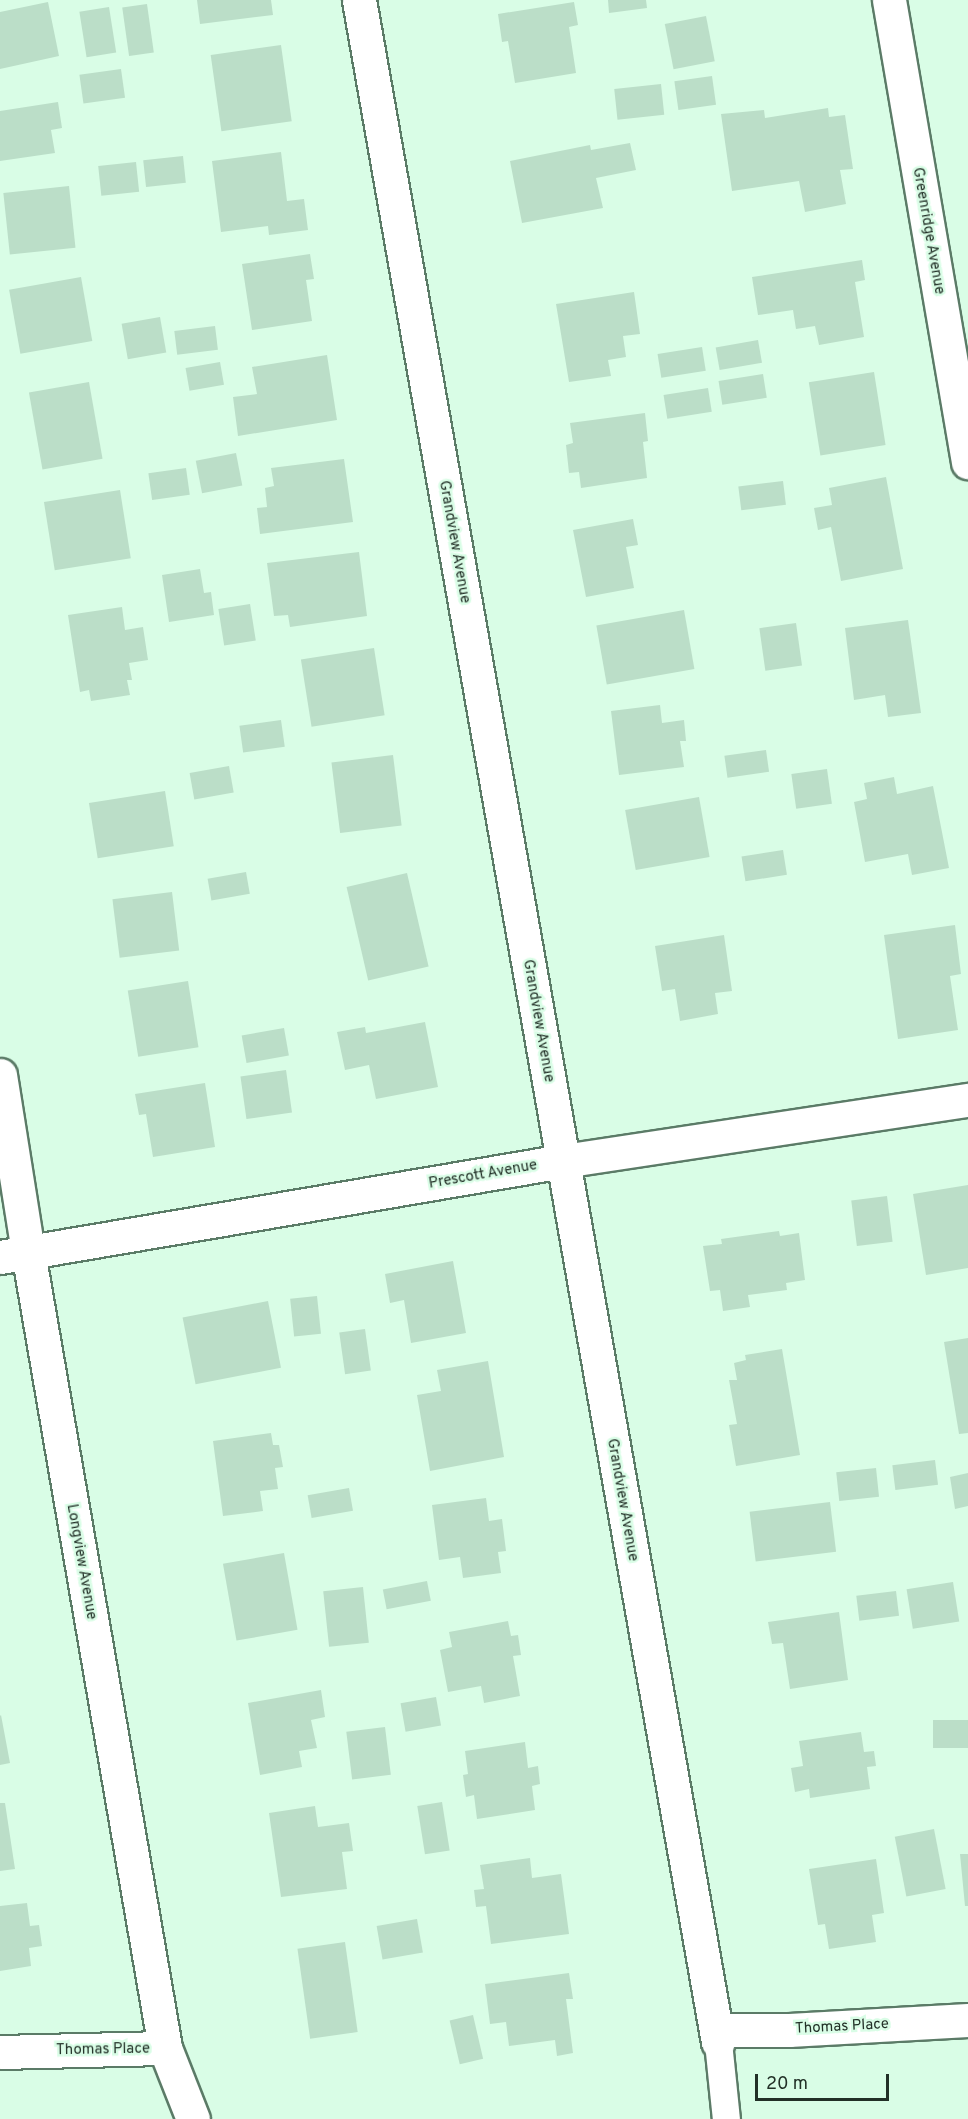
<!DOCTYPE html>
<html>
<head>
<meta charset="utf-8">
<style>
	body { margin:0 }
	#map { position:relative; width:968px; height:2119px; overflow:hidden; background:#d9fde6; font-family:Overpass,sans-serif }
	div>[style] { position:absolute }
	.building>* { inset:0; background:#bbdec8; transform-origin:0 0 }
	.roads { filter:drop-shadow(2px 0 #5b7b67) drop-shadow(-2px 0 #5b7b67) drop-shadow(0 2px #5b7b67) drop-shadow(0 -2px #5b7b67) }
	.service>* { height:27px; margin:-13.5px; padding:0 13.5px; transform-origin:13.5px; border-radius:13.5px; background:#fff }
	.minor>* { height:33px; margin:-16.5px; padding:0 16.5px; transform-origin:16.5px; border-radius:16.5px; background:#fff }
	span { translate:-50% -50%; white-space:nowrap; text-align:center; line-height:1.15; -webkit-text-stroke:5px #d9fde6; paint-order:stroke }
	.street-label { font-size:15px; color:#223027 }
	.scale { position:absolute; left:755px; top:2074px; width:134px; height:27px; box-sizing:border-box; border:3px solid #223027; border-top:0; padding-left:8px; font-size:18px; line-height:21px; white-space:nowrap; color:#223027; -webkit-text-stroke:4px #d9fde6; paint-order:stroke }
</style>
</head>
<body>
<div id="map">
	<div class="building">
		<i style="clip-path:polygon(197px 0,271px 0,273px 15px,200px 24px)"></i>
		<i style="clip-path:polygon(608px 0,646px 0,647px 8px,609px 13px)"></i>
		<i style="clip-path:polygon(48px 2px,59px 56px,0 69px,0 12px)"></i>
		<i style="clip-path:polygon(574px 2px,578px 25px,569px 27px,576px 73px,515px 83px,508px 41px,502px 42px,498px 14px)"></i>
		<i style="left:147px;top:4px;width:49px;height:25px;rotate:82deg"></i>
		<i style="left:109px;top:7px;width:46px;height:30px;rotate:81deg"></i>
		<i style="left:706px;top:16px;width:46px;height:42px;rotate:79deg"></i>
		<i style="left:281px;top:45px;width:77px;height:71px;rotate:82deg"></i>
		<i style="left:121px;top:69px;width:29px;height:42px;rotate:82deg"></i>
		<i style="left:712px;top:76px;width:29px;height:38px;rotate:82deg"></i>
		<i style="left:661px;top:84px;width:31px;height:47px;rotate:84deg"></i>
		<i style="clip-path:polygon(58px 102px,62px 128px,51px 130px,55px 153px,0 161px,0 111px)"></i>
		<i style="clip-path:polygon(828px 108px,829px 117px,845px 115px,853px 169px,840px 170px,846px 204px,805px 212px,799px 181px,732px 191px,721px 114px,764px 110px,765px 118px)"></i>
		<i style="clip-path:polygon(630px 143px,636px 170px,596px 178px,603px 208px,522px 223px,510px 161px,590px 145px,591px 150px)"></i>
		<i style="clip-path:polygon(281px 152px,287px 201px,304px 199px,308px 230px,269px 235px,268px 226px,221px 232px,212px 161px)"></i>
		<i style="left:183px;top:156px;width:27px;height:40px;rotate:84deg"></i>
		<i style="left:136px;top:162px;width:30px;height:38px;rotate:84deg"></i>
		<i style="left:69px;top:186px;width:62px;height:66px;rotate:84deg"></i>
		<i style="clip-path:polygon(310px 254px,314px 279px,306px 280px,312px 321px,252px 330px,242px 264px)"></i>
		<i style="clip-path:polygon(862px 260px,865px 280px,855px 282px,864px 337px,819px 345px,815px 326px,796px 329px,793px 310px,758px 315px,752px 277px)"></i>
		<i style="left:81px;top:277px;width:65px;height:73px;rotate:80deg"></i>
		<i style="clip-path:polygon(634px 292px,640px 334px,623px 336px,626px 357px,608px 360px,611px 376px,569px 382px,556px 304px)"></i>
		<i style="left:160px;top:317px;width:36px;height:39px;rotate:80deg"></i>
		<i style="left:215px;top:326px;width:24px;height:41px;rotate:83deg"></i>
		<i style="left:758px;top:340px;width:23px;height:43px;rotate:80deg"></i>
		<i style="left:702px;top:347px;width:24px;height:45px;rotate:81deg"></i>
		<i style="clip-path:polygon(327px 355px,337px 420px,238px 436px,233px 397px,257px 394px,252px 367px)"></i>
		<i style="left:220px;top:362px;width:23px;height:35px;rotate:80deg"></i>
		<i style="left:874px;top:372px;width:74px;height:66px;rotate:81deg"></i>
		<i style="left:763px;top:374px;width:24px;height:45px;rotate:81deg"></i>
		<i style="left:89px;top:382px;width:78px;height:61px;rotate:80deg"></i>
		<i style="left:708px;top:388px;width:24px;height:45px;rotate:81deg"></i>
		<i style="clip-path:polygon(645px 413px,648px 441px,643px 442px,647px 478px,581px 488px,579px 472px,569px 473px,566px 445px,573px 443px,570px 423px)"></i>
		<i style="left:236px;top:453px;width:33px;height:41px;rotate:79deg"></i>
		<i style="clip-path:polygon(344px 459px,353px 522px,260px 534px,257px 508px,267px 507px,265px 488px,274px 486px,271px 468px)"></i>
		<i style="left:186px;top:468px;width:27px;height:38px;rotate:82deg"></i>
		<i style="clip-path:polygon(886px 477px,903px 569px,841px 581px,831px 527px,818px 530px,814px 508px,832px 505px,829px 488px)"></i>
		<i style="left:783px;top:481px;width:24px;height:45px;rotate:83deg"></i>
		<i style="left:120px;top:490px;width:69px;height:77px;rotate:81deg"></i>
		<i style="clip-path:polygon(633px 519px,638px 545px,626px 547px,634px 588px,586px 597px,573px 530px)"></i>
		<i style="clip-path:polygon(359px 552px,367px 616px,290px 627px,288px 615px,274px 616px,267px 563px)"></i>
		<i style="clip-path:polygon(200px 569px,204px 593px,211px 592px,214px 615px,169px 622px,162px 575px)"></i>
		<i style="left:250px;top:604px;width:37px;height:32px;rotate:81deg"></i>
		<i style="clip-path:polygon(122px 607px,125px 630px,143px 627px,148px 660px,129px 663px,132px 680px,127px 680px,130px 695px,91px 701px,89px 690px,80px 692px,68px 615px)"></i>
		<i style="left:684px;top:610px;width:60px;height:89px;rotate:80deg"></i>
		<i style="clip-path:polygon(908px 620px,921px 713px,888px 717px,885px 695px,854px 700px,845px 628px)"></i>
		<i style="left:796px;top:623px;width:43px;height:37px;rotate:82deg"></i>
		<i style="left:374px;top:648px;width:68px;height:74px;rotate:81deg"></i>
		<i style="clip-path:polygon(660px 705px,662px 723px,684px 720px,686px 741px,680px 741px,684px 767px,619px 775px,611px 711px)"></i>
		<i style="left:281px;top:720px;width:27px;height:42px;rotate:82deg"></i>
		<i style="left:766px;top:750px;width:22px;height:42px;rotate:82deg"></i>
		<i style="left:393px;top:755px;width:71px;height:62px;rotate:83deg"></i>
		<i style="left:229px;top:766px;width:27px;height:40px;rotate:80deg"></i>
		<i style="left:827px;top:769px;width:35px;height:36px;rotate:82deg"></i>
		<i style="clip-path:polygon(894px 777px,897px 794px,933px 786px,949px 868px,912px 875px,908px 854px,865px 862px,854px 802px,867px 799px,864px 783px)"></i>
		<i style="left:165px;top:791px;width:56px;height:77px;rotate:81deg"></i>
		<i style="left:699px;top:797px;width:61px;height:75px;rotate:80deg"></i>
		<i style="left:783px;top:850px;width:25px;height:42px;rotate:81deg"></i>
		<i style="left:246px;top:872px;width:22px;height:39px;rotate:80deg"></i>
		<i style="left:407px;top:873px;width:96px;height:62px;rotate:77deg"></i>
		<i style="left:172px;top:892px;width:59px;height:60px;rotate:83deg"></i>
		<i style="clip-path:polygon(955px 925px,961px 974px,950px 976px,958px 1030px,898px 1039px,884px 935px)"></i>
		<i style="clip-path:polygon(724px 935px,732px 991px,715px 993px,718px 1014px,680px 1021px,675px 989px,662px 991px,655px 946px)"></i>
		<i style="left:188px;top:981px;width:67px;height:61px;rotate:81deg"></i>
		<i style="clip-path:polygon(425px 1022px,438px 1087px,376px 1099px,369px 1065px,345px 1070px,337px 1032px,365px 1027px,366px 1033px)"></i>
		<i style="left:284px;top:1028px;width:28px;height:43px;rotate:80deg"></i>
		<i style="left:286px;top:1070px;width:43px;height:46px;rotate:82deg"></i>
		<i style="clip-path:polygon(205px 1083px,215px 1147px,153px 1157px,146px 1114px,139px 1115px,135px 1094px)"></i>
		<i style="clip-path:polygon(968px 1185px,968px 1268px,926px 1275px,913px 1194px)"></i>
		<i style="left:887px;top:1196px;width:46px;height:36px;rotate:83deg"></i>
		<i style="clip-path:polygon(779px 1231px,780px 1236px,799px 1233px,805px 1280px,786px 1283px,787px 1290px,748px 1295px,750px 1307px,723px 1311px,720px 1290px,710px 1291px,703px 1246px,722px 1244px,721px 1239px)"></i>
		<i style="clip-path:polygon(453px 1261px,466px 1333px,411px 1343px,404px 1300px,390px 1303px,385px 1274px)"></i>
		<i style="left:317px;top:1296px;width:38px;height:27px;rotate:84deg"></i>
		<i style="left:268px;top:1301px;width:68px;height:87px;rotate:79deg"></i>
		<i style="left:365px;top:1329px;width:42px;height:26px;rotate:82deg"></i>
		<i style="clip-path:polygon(968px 1338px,968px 1433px,959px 1434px,944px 1342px)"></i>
		<i style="clip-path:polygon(782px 1349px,800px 1455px,736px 1466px,729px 1425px,737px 1424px,729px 1380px,737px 1380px,734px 1363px,746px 1360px,745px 1355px)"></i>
		<i style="clip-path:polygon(488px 1361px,504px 1457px,430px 1471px,417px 1395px,441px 1391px,437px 1370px)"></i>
		<i style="clip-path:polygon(271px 1433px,273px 1445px,279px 1445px,283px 1467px,275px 1468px,278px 1489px,260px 1491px,263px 1511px,223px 1516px,213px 1441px)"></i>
		<i style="left:935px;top:1460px;width:25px;height:43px;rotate:83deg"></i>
		<i style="left:876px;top:1468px;width:29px;height:40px;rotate:84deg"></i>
		<i style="clip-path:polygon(968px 1473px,968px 1506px,955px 1509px,950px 1477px)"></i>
		<i style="left:349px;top:1488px;width:23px;height:42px;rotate:80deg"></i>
		<i style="clip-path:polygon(486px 1498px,489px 1521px,502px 1519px,506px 1551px,498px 1552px,501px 1573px,463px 1578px,460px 1557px,439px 1560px,432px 1505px)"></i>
		<i style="left:830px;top:1502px;width:50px;height:81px;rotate:83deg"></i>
		<i style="left:284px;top:1553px;width:78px;height:62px;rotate:80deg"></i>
		<i style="left:427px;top:1581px;width:20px;height:45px;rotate:79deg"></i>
		<i style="left:953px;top:1582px;width:40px;height:47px;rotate:81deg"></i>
		<i style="left:363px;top:1587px;width:56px;height:40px;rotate:84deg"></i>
		<i style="left:896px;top:1591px;width:25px;height:40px;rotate:83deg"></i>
		<i style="clip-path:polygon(839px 1612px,848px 1680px,790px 1689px,783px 1643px,772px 1644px,768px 1622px)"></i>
		<i style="clip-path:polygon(508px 1621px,511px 1636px,518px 1635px,521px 1655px,513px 1656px,520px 1696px,484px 1703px,481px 1686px,448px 1692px,440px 1650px,452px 1647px,449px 1632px)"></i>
		<i style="clip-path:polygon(321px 1690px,325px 1717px,311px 1720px,317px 1748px,299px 1751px,302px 1767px,260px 1775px,248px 1703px)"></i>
		<i style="left:436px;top:1697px;width:29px;height:36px;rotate:80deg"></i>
		<i style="clip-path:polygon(1px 1715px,10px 1763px,0 1765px,0 1716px)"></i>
		<i style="left:968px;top:1720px;width:28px;height:35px;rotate:90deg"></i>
		<i style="left:385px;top:1727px;width:48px;height:39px;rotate:83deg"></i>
		<i style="clip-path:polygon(861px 1732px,864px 1752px,874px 1751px,876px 1766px,867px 1767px,870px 1789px,810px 1798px,809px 1789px,795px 1792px,791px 1768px,803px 1766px,799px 1741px)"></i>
		<i style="clip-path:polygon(525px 1742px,528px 1768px,538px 1766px,540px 1784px,532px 1786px,535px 1810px,477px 1819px,474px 1795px,466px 1797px,463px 1775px,468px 1774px,465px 1751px)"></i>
		<i style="left:442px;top:1802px;width:49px;height:25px;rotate:81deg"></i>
		<i style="clip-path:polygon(0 1803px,5px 1803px,15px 1869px,0 1871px)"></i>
		<i style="clip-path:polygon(315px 1806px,318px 1827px,349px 1823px,353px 1851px,342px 1852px,347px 1889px,281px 1897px,269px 1813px)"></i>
		<i style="left:934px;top:1829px;width:61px;height:40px;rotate:79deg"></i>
		<i style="clip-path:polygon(960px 1854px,968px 1854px,968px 1906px,965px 1906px)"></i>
		<i style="clip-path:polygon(530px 1858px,532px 1878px,561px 1874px,569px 1934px,491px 1944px,486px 1906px,476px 1907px,474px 1890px,484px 1889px,480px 1865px)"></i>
		<i style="clip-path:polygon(876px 1859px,884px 1913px,872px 1915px,876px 1942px,829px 1949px,825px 1924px,818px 1925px,809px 1869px)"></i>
		<i style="clip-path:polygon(27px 1903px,30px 1926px,39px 1925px,42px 1946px,29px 1948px,31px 1966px,0 1971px,0 1906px)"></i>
		<i style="left:417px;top:1919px;width:34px;height:41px;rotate:80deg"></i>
		<i style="left:345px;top:1942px;width:91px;height:48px;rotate:82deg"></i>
		<i style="clip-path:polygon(569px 1973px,573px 1999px,566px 1999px,573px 2053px,557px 2056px,555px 2040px,509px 2046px,506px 2022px,490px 2024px,485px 1984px)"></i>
		<i style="left:473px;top:2015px;width:45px;height:24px;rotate:77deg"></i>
	</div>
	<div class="roads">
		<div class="service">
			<i style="left:718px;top:2042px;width:77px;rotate:84.1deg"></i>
		</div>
		<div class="minor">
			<i style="left:359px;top:0;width:2073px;rotate:80.03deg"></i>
			<i style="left:889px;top:0;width:469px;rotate:80.3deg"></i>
			<i style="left:0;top:1075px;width:179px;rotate:81deg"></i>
			<i style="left:28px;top:1252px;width:808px;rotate:80.23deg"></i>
			<i style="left:165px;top:2048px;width:76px;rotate:68.5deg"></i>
			<i style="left:0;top:1257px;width:571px;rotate:-9.68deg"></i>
			<i style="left:563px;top:1161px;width:410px;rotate:-8.6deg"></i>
			<i style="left:716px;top:2030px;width:73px"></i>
			<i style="left:789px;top:2030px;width:179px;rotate:-3.2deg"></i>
			<i style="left:0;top:2052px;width:165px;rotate:-1.4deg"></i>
		</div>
	</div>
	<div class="street-label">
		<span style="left:928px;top:231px;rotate:80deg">Greenridge Avenue</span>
		<span style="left:454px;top:542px;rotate:80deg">Grandview Avenue</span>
		<span style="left:538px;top:1021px;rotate:80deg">Grandview Avenue</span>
		<span style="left:483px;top:1175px;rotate:-10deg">Prescott Avenue</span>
		<span style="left:622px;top:1500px;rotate:80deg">Grandview Avenue</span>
		<span style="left:81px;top:1562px;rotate:80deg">Longview Avenue</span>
		<span style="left:842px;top:2027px;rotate:-3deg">Thomas Place</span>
		<span style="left:103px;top:2050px;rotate:-1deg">Thomas Place</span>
	</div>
	<div class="scale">20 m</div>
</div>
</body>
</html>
